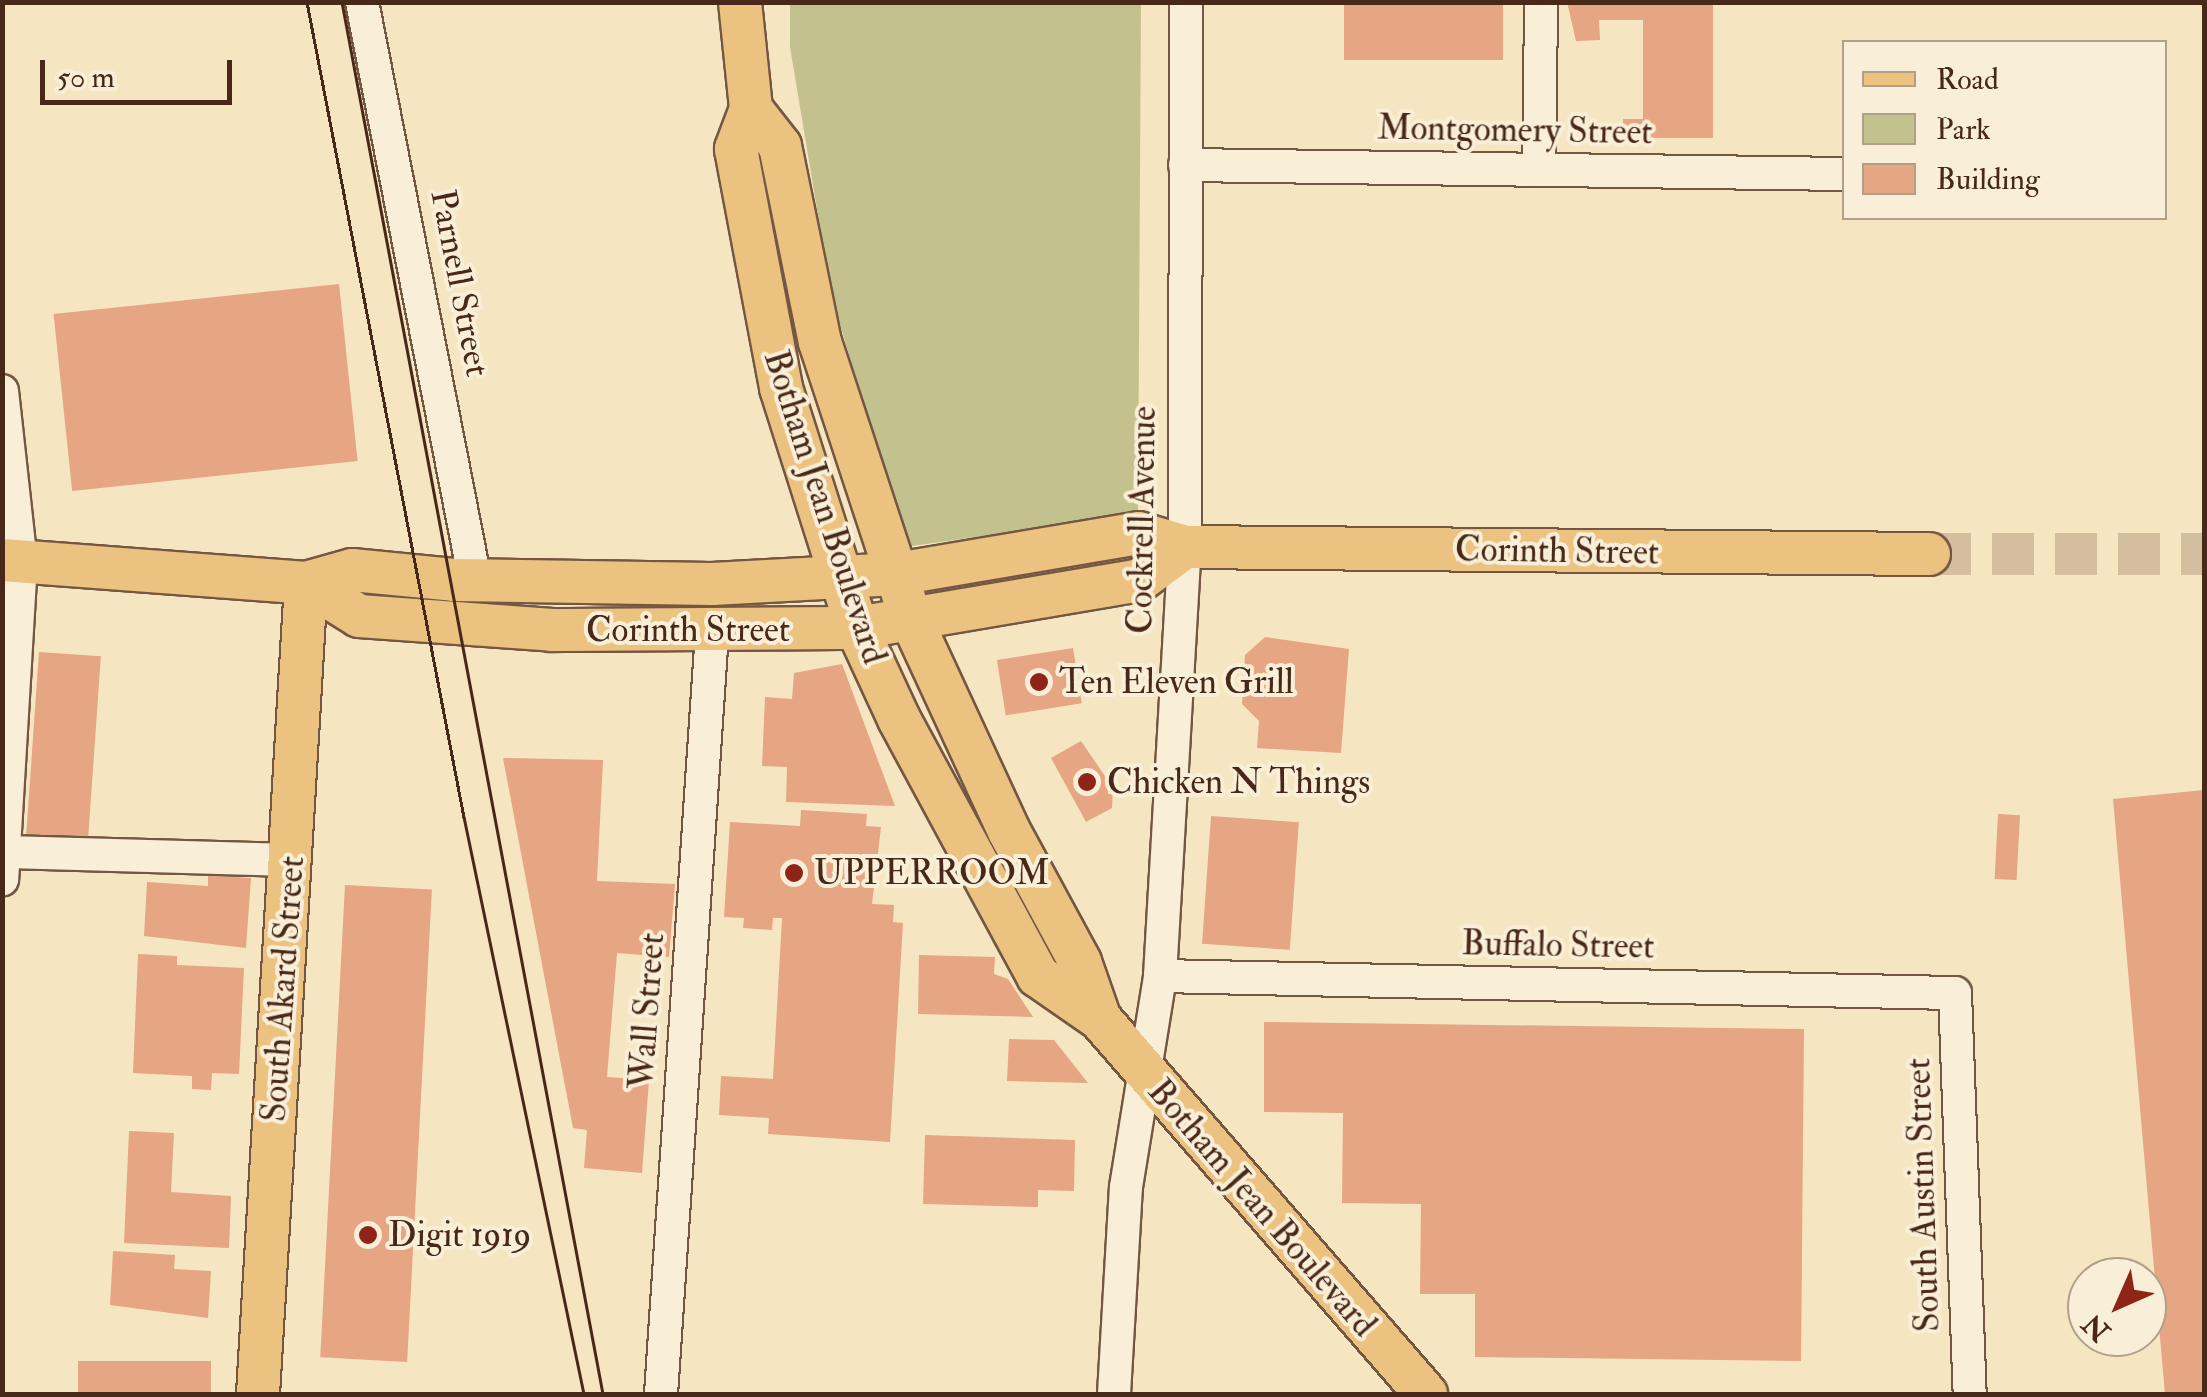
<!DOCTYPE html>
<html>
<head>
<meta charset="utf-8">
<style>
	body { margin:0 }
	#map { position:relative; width:2207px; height:1397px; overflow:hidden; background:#f6e5c1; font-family:"IM FELL Double Pica",serif }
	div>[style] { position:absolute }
	.green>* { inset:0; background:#c3c28e }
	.building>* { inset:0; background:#e6a583; transform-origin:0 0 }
	.major-tunnel>* { height:42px; margin-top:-21px; transform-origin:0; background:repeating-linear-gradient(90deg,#d3bf9f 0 42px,transparent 0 63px) }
	.roads { filter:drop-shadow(2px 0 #745743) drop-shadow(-2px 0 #745743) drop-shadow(0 2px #745743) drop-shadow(0 -2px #745743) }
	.minor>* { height:32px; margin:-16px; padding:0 16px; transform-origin:16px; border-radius:16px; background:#f9eed7 }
	.major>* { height:42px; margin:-21px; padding:0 21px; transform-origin:21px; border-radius:21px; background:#ebc280 }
	.tram>* { height:2.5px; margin:-1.25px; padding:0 1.25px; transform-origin:1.25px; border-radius:1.25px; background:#482819 }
	.dots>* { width:28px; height:28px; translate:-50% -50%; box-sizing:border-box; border:5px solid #f9eed7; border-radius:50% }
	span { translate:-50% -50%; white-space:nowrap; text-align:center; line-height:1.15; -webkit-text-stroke:8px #f9eed7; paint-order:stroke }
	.street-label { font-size:35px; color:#482819 }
	.poi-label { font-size:35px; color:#482819 }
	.left { translate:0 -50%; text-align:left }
	.frame { position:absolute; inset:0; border:5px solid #482819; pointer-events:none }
	.legend { position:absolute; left:1842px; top:40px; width:325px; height:180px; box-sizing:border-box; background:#f9eed7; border:2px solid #b29f8b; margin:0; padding:12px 18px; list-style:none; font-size:30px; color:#482819 }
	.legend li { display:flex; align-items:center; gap:20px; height:50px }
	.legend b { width:50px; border:2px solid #b29f8b }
	.north { position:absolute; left:2067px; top:1257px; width:100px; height:100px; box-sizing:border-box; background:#f9eed7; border:2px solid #b29f8b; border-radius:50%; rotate:225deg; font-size:28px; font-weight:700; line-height:40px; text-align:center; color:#482819 }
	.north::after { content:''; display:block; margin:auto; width:35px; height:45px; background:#8f2418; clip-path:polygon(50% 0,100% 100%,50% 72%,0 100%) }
	.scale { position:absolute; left:40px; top:60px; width:192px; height:45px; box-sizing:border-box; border:5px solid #482819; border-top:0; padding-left:12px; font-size:30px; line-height:35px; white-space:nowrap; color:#482819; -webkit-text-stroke:8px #f9eed7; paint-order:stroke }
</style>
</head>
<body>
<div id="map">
	<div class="green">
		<i style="clip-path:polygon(790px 3px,1141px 3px,1138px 514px,905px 547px,831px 293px,790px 47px)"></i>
	</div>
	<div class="building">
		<i style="left:1344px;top:2px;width:159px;height:58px"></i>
		<i style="clip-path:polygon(1567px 2px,1713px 2px,1713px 138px,1623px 138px,1623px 119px,1643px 119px,1643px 20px,1599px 20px,1600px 40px,1576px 41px)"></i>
		<i style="left:339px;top:284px;width:178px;height:287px;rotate:84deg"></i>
		<i style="clip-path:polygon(1265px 637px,1349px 649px,1341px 753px,1257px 748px,1259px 721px,1242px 704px,1245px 655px)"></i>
		<i style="left:1073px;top:648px;width:56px;height:77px;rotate:81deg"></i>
		<i style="left:39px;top:652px;width:62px;height:186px;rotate:4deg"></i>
		<i style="clip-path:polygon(842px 664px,895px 806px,786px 802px,787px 767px,762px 766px,765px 697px,792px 699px,794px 673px)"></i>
		<i style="clip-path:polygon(1081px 741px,1113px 788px,1112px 808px,1086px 822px,1051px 758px)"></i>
		<i style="clip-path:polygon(503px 758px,603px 760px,597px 881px,675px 884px,669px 957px,617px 953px,607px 1077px,649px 1080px,642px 1173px,584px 1168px,587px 1130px,573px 1128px)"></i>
		<i style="clip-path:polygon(2204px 790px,2204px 1394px,2165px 1394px,2113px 799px)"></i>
		<i style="clip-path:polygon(801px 810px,867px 814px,866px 826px,881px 827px,872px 904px,894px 905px,893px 922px,903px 923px,890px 1142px,768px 1134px,769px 1118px,719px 1115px,721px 1076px,773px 1079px,782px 918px,773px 918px,772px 930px,743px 928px,744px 918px,724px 917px,730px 822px,800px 826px)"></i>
		<i style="left:1998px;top:814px;width:22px;height:65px;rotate:3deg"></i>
		<i style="left:1211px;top:816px;width:88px;height:128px;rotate:4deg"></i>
		<i style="clip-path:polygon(208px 875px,251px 878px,246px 948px,144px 936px,147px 882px,208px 886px)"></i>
		<i style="left:345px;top:885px;width:87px;height:473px;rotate:3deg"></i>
		<i style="clip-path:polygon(138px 954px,177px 956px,177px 965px,244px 968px,239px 1074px,212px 1073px,211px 1090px,192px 1089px,192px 1076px,133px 1073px)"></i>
		<i style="clip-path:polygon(919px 955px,995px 957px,994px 974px,1008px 979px,1033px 1017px,918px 1014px)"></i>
		<i style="clip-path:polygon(1264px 1022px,1804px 1029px,1801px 1361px,1475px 1357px,1475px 1294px,1420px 1294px,1421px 1204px,1342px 1203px,1343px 1113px,1264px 1112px)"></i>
		<i style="clip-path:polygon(1009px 1039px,1054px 1040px,1088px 1083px,1007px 1081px)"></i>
		<i style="clip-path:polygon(129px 1131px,174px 1133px,171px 1192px,231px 1196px,229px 1248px,124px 1243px)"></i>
		<i style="clip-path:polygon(925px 1135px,1075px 1140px,1074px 1191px,1038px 1190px,1038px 1207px,923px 1204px)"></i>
		<i style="clip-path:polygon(113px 1251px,175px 1255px,174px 1269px,211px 1271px,208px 1318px,110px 1305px)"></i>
		<i style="left:78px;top:1361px;width:133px;height:33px"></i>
	</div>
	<div class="major-tunnel">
		<i style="left:1929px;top:554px;width:275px"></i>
	</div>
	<div class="roads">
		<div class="minor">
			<i style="left:362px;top:2px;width:589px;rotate:78.94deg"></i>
			<i style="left:1185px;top:165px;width:659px;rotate:0.78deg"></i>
			<i style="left:1539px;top:170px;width:168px;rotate:-89.3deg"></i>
			<i style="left:2px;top:391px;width:172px;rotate:83.7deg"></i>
			<i style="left:21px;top:562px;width:318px;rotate:93.4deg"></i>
			<i style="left:5px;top:852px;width:287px;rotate:1.6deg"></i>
			<i style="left:1160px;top:976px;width:795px;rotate:1.23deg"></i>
			<i style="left:1955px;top:993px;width:401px;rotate:87.9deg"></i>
			<i style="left:661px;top:1394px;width:763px;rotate:-86.17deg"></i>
			<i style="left:1114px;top:1394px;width:207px;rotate:-86.7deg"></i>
			<i style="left:1126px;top:1187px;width:214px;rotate:-80.8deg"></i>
			<i style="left:1160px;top:976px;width:430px;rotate:-86.7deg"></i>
			<i style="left:1185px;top:547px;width:545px;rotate:-89.89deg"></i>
		</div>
		<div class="major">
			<i style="left:740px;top:2px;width:108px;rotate:84.1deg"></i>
			<i style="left:751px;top:109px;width:43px;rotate:110.6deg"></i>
			<i style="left:736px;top:149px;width:243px;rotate:79.3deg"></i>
			<i style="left:781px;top:388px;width:252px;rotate:72.4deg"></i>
			<i style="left:857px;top:628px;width:100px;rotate:65.2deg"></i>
			<i style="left:899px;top:719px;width:292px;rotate:61.6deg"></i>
			<i style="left:1038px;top:976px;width:75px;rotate:34.7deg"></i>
			<i style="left:1100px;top:1019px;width:497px;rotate:49deg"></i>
			<i style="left:751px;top:109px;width:47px;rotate:51.9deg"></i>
			<i style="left:780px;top:146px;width:200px;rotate:78.5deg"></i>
			<i style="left:820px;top:342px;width:294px;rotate:71.8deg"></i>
			<i style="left:912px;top:621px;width:231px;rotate:65.2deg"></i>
			<i style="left:1009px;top:831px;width:149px;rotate:61.5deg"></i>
			<i style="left:1080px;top:962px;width:60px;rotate:70.7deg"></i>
			<i style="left:2px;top:560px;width:305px;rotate:4.3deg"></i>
			<i style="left:306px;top:583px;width:48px;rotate:-15.8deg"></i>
			<i style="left:352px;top:570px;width:102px;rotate:5.6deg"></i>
			<i style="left:454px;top:580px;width:258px;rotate:0.9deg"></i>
			<i style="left:712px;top:584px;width:185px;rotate:-3.1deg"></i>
			<i style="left:897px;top:574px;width:245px;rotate:-9.6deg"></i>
			<i style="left:1139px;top:533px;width:48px;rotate:16.9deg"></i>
			<i style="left:1185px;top:547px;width:744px;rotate:0.54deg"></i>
			<i style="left:306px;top:583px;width:62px;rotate:31.9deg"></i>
			<i style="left:359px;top:616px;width:194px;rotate:4.1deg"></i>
			<i style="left:552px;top:630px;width:305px;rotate:-0.4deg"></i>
			<i style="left:857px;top:628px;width:287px;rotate:-9.6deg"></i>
			<i style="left:1140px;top:580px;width:56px;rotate:-36.3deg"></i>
			<i style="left:258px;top:1394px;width:812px;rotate:-86.61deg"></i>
		</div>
	</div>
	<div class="tram">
		<i style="left:307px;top:2px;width:830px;rotate:79.1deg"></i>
		<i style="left:464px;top:817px;width:589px;rotate:78.25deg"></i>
		<i style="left:342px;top:2px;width:1416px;rotate:79.38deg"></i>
	</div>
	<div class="dots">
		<i style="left:1039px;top:682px;background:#8f2418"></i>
		<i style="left:1087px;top:782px;background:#8f2418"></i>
		<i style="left:794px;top:873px;background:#8f2418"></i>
		<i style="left:368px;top:1235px;background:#8f2418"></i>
	</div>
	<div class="street-label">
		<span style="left:1515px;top:130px;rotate:1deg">Montgomery Street</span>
		<span style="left:460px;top:283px;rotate:79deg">Parnell Street</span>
		<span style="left:825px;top:507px;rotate:72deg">Botham Jean Boulevard</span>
		<span style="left:1142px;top:520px;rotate:-89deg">Cockrell Avenue</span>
		<span style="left:1557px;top:551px;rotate:1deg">Corinth Street</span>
		<span style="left:688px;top:630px">Corinth Street</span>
		<span style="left:1558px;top:945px;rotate:1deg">Buffalo Street</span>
		<span style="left:283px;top:989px;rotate:-86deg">South Akard Street</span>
		<span style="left:647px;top:1011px;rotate:-86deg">Wall Street</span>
		<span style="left:1923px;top:1195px;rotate:-92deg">South Austin Street</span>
		<span style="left:1262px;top:1208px;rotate:49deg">Botham Jean Boulevard</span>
	</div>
	<div class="poi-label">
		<span class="left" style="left:1059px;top:682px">Ten Eleven Grill</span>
		<span class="left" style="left:1107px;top:782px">Chicken N Things</span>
		<span class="left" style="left:814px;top:873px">UPPERROOM</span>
		<span class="left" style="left:388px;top:1235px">Digit 1919</span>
	</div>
	<div class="frame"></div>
	<ul class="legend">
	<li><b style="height:12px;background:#ebc280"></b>Road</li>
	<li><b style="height:28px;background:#c3c28e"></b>Park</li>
	<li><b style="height:28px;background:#e6a583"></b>Building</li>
	</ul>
	<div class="north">N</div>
	<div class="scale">50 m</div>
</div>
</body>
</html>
